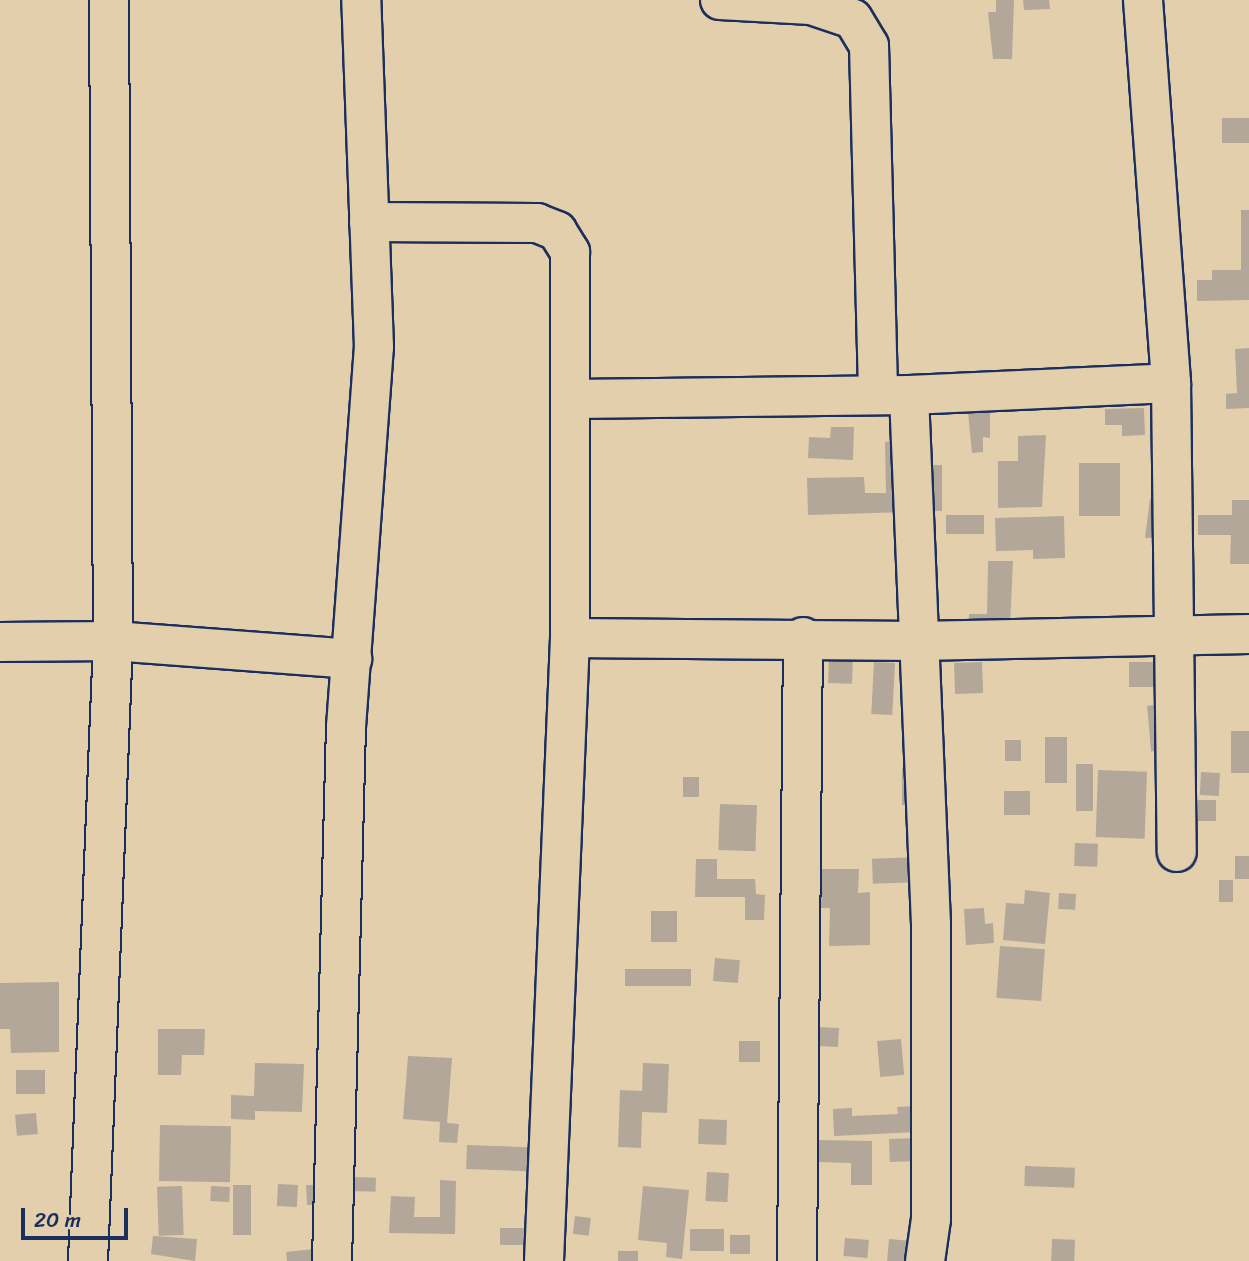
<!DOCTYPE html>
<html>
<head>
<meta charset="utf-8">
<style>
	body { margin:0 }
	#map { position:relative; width:1249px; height:1261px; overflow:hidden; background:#e4cfad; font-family:Sriracha,sans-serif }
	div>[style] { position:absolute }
	.building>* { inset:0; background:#b2a799; transform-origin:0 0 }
	.roads { filter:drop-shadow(2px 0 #1b2f5e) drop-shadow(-2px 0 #1b2f5e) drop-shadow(0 2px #1b2f5e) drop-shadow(0 -2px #1b2f5e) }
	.minor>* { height:38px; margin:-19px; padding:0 19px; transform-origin:19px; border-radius:19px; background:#e4cfad }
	span { translate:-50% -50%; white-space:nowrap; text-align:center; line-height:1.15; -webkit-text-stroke:6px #e4cfad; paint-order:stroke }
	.scale { position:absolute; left:21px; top:1208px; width:107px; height:32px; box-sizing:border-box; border:4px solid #1b2f5e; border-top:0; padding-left:9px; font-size:21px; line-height:24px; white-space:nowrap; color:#1b2f5e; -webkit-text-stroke:5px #e4cfad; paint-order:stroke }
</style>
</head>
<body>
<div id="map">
	<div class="building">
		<i style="clip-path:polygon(996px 0,1014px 0,1012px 59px,993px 59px,988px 12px,996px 12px)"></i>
		<i style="clip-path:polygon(1023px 0,1049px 0,1050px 9px,1024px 10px)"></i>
		<i style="left:1249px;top:118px;width:25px;height:27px;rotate:90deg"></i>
		<i style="clip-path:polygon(1241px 210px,1249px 210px,1249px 300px,1197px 301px,1197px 280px,1212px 280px,1212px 270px,1241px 270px)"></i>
		<i style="clip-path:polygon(1249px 348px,1249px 408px,1226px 409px,1226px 394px,1237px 393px,1235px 349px)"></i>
		<i style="clip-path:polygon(1144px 408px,1145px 435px,1122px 436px,1122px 425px,1105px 425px,1105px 409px)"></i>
		<i style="clip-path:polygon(968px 413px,990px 413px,990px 438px,983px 437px,983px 452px,972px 453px)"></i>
		<i style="clip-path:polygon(831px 427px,854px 427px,853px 460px,808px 458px,809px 437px,830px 438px)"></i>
		<i style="clip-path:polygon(1046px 435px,1042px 507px,998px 508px,998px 461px,1018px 461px,1018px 436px)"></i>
		<i style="clip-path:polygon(904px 441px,906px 512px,808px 515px,807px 478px,864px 477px,865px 493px,886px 493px,885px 442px)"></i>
		<i style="left:1079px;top:463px;width:41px;height:53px"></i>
		<i style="left:915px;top:465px;width:27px;height:46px"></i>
		<i style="clip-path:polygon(1166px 498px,1166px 537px,1145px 538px,1150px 499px)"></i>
		<i style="clip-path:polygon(1232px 500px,1249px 500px,1249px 564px,1230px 564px,1231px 535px,1198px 535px,1198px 515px,1232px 515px)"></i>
		<i style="left:946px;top:515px;width:38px;height:19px"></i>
		<i style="clip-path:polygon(1064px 516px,1065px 558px,1033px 559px,1033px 550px,996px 551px,995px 518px)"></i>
		<i style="clip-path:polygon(988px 561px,1013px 561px,1010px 626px,969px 626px,969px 614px,987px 614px)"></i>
		<i style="left:829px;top:656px;width:24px;height:27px;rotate:2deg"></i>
		<i style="left:874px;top:662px;width:21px;height:52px;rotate:3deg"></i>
		<i style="left:982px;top:662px;width:31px;height:28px;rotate:88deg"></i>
		<i style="left:1167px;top:662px;width:25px;height:38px;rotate:90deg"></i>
		<i style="left:1167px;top:704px;width:46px;height:20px;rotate:85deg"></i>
		<i style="left:1249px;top:731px;width:42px;height:18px;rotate:90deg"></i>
		<i style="left:1067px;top:737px;width:46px;height:22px;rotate:90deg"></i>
		<i style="left:1005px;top:740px;width:16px;height:21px"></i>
		<i style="left:1076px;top:764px;width:17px;height:47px"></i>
		<i style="left:902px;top:768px;width:20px;height:37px"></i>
		<i style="left:1098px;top:770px;width:49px;height:67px;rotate:2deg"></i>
		<i style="left:1201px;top:772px;width:19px;height:23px;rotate:3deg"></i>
		<i style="left:683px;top:777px;width:16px;height:20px"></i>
		<i style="left:1030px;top:791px;width:24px;height:26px;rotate:90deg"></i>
		<i style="left:1216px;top:800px;width:21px;height:18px;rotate:90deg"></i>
		<i style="left:720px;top:804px;width:37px;height:46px;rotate:2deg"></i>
		<i style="left:1075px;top:843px;width:23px;height:23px;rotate:2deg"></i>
		<i style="left:1249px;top:856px;width:23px;height:14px;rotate:90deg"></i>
		<i style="left:922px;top:857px;width:25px;height:50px;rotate:88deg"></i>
		<i style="clip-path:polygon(696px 859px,717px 859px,717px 879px,755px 879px,756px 894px,765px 895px,764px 920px,745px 920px,745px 897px,695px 897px)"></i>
		<i style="clip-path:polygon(820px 869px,859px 869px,858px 893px,870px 892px,870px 945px,829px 946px,830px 908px,820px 908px)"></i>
		<i style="left:1219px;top:880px;width:14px;height:22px"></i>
		<i style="clip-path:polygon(1025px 890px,1050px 893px,1045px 944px,1003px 940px,1006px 903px,1024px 904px)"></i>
		<i style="left:1059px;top:893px;width:17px;height:16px;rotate:3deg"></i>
		<i style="clip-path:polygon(984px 908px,985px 924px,993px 923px,994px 943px,966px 945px,964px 909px)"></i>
		<i style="left:651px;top:911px;width:26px;height:31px"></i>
		<i style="left:1000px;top:946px;width:45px;height:52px;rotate:4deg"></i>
		<i style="left:715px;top:958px;width:25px;height:23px;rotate:5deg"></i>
		<i style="left:625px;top:969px;width:66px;height:17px"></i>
		<i style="clip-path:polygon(59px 982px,59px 1052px,11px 1053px,10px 1029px,0 1029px,0 983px)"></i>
		<i style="left:818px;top:1027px;width:21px;height:19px;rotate:3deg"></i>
		<i style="clip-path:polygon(158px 1029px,205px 1029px,204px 1055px,182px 1055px,181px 1075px,158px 1075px)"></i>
		<i style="left:901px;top:1039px;width:36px;height:24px;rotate:85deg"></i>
		<i style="left:739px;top:1041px;width:21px;height:21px"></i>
		<i style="clip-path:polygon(408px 1056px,452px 1058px,447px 1123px,459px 1124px,457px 1143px,439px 1142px,440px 1122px,403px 1119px)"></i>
		<i style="clip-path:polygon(255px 1063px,304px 1064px,302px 1112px,255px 1111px,255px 1120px,231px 1119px,231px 1095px,254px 1096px)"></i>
		<i style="clip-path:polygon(643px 1063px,669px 1064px,667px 1113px,642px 1112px,641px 1148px,618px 1147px,620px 1090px,642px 1091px)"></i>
		<i style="left:45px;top:1070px;width:24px;height:29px;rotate:90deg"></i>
		<i style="clip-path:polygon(915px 1106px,917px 1132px,834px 1136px,833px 1109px,852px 1108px,852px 1116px,898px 1114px,897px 1107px)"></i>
		<i style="left:36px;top:1113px;width:21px;height:21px;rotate:85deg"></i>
		<i style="left:699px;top:1119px;width:28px;height:25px;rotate:2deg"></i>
		<i style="left:160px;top:1125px;width:71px;height:56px;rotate:1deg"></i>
		<i style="left:916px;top:1138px;width:23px;height:27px;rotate:88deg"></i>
		<i style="clip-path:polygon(818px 1140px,872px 1141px,872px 1185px,851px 1185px,851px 1163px,818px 1162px)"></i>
		<i style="left:467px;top:1145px;width:62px;height:24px;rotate:2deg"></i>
		<i style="left:1025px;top:1166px;width:50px;height:20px;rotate:2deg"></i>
		<i style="left:707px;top:1172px;width:22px;height:29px;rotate:3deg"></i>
		<i style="left:352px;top:1177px;width:24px;height:14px;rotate:2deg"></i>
		<i style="clip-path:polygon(440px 1180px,456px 1181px,455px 1234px,389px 1233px,391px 1196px,415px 1197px,414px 1217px,440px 1217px)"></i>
		<i style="left:278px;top:1184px;width:20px;height:22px;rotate:3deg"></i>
		<i style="left:328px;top:1184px;width:20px;height:22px;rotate:87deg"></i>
		<i style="left:233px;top:1185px;width:18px;height:50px"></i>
		<i style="left:182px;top:1186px;width:49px;height:25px;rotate:88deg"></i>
		<i style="left:211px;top:1186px;width:19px;height:15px;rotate:3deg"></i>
		<i style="clip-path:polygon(643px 1186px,689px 1190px,682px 1259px,666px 1257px,667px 1243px,638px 1240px)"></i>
		<i style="left:575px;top:1216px;width:16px;height:18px;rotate:7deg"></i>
		<i style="left:527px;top:1228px;width:17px;height:27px;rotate:90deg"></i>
		<i style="left:690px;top:1229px;width:34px;height:22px"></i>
		<i style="left:730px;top:1235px;width:20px;height:19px"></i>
		<i style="clip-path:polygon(153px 1236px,197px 1239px,195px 1261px,151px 1254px)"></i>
		<i style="left:845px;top:1238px;width:24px;height:18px;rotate:5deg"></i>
		<i style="left:889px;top:1239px;width:25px;height:22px;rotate:5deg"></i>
		<i style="left:1052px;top:1239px;width:23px;height:22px;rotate:2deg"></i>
		<i style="clip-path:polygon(314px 1249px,316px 1261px,287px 1261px,286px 1252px)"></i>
		<i style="left:638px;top:1251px;width:10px;height:20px;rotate:90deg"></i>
	</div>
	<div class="roads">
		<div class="minor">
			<i style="left:720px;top:0;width:91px;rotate:3.1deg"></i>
			<i style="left:811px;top:5px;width:44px;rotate:18.4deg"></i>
			<i style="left:853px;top:19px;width:31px;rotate:59deg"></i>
			<i style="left:869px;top:46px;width:349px;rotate:88.5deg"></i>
			<i style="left:1143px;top:0;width:384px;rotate:85.8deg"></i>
			<i style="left:1171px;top:383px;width:469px;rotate:89.3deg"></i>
			<i style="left:369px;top:222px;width:168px;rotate:0.3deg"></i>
			<i style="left:537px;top:223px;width:22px;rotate:22deg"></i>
			<i style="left:557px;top:231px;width:25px;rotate:58deg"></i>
			<i style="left:570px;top:252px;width:386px;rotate:90deg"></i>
			<i style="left:570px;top:638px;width:624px;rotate:92.39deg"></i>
			<i style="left:909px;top:395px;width:529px;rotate:87.62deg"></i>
			<i style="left:931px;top:924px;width:295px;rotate:90deg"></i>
			<i style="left:931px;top:1219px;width:42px;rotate:98.1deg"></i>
			<i style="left:572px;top:399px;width:337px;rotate:-0.7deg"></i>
			<i style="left:909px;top:395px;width:262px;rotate:-2.6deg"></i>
			<i style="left:570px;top:638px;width:347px;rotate:0.5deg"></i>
			<i style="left:917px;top:641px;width:332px;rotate:-1.2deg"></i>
			<i style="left:0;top:642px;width:113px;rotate:-0.5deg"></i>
			<i style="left:113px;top:641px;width:240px;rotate:4.3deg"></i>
			<i style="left:88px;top:1261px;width:621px;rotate:-87.69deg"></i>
			<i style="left:113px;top:641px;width:641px;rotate:-90.36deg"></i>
			<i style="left:332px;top:1261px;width:534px;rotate:-88.5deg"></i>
			<i style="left:346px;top:727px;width:381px;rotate:-85.8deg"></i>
			<i style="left:374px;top:347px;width:347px;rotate:-92.1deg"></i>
			<i style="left:797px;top:1261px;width:624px;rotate:-89.45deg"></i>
		</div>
	</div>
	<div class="scale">20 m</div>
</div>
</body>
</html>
